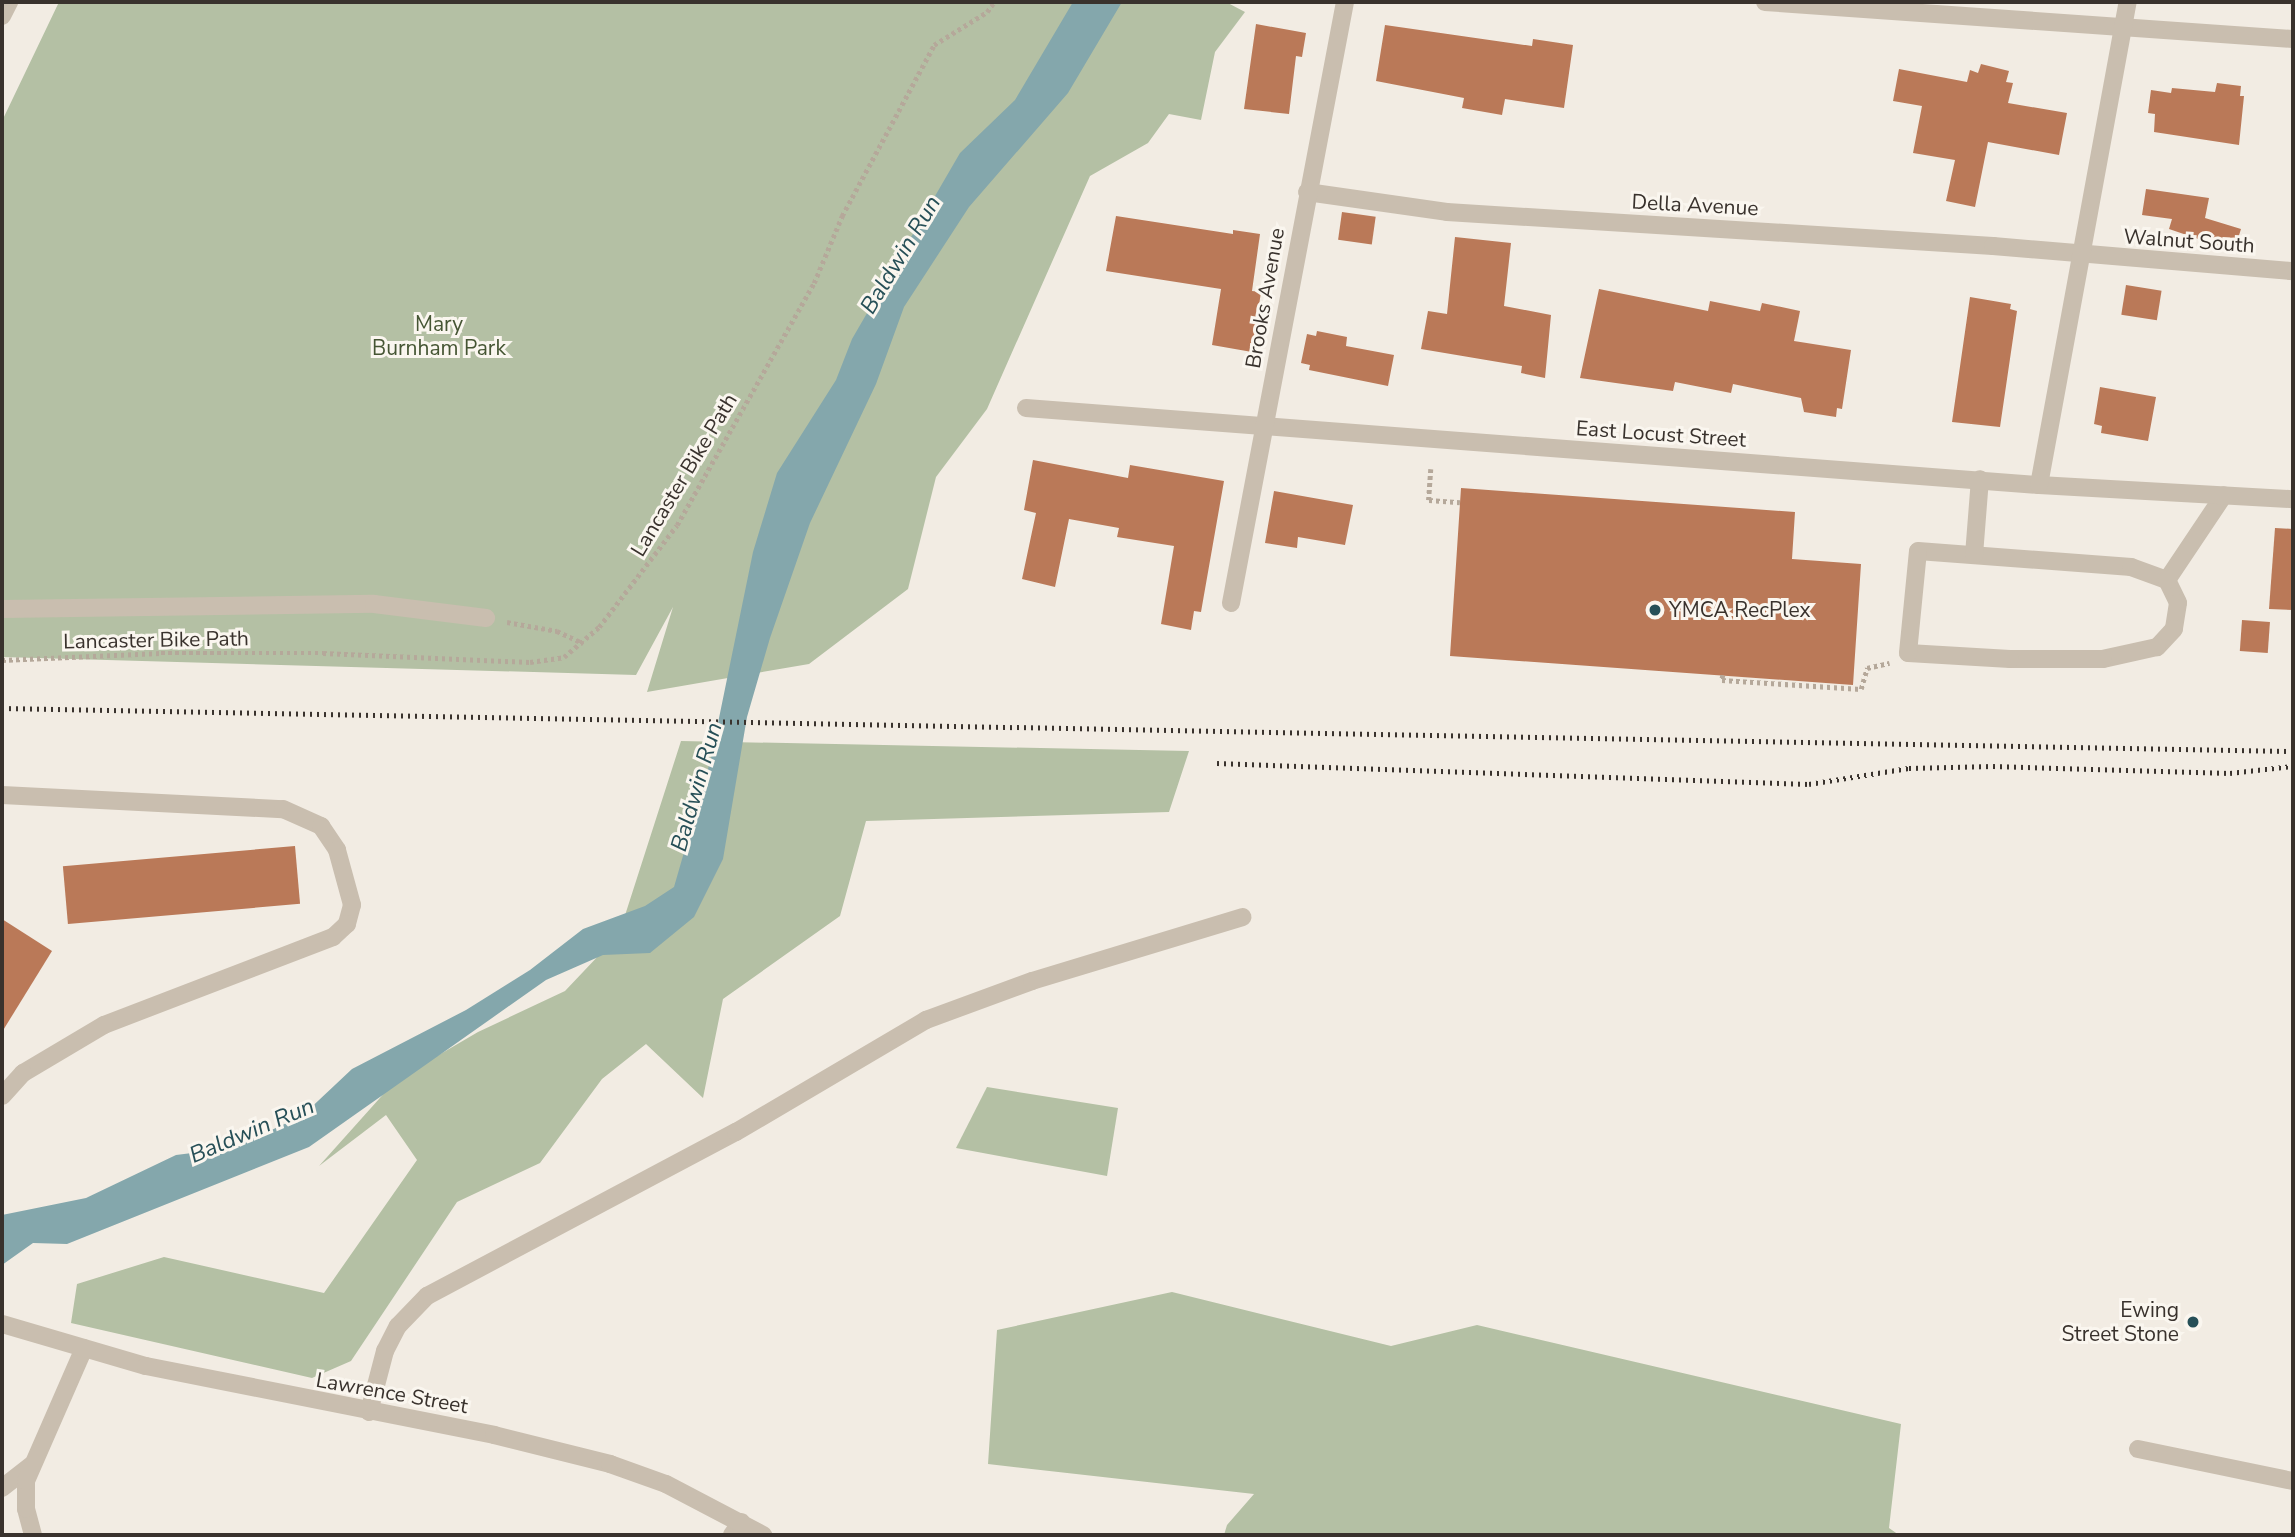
<!DOCTYPE html>
<html>
<head>
<meta charset="utf-8">
<style>
	body { margin:0 }
	#map { position:relative; width:2295px; height:1537px; overflow:hidden; background:#f2ece3; font-family:"Nunito Sans",sans-serif }
	div>[style] { position:absolute }
	.green>* { inset:0; background:#b4c0a4 }
	.water>* { inset:0; background:#84a7ac }
	.building>* { inset:0; background:#ba7958; transform-origin:0 0 }
	.path>* { height:4.5px; margin-top:-2.25px; transform-origin:0; background:repeating-linear-gradient(90deg,#b5a89a 0 3.5px,transparent 0 7px) }
	.service>* { height:18px; margin:-9px; padding:0 9px; transform-origin:9px; border-radius:9px; background:#c9beaf }
	.minor>* { height:18px; margin:-9px; padding:0 9px; transform-origin:9px; border-radius:9px; background:#c9beaf }
	.tertiary>* { height:18px; margin:-9px; padding:0 9px; transform-origin:9px; border-radius:9px; background:#c9beaf }
	.rail>* { height:5px; margin-top:-2.5px; transform-origin:0; background:repeating-linear-gradient(90deg,#39322d 0 2px,transparent 0 7px) }
	.dots>* { width:19px; height:19px; translate:-50% -50%; box-sizing:border-box; border:4px solid #faf6ef; border-radius:50% }
	span { translate:-50% -50%; white-space:nowrap; text-align:center; line-height:1.15; -webkit-text-stroke:6px #faf6ef; paint-order:stroke }
	.street-label { font-size:21px; color:#39322d }
	.park-label { font-size:21px; color:#455533 }
	.poi-label { font-size:21px; color:#39322d }
	.left { translate:0 -50%; text-align:left }
	.right { translate:-100% -50%; text-align:right }
	.water-label { font-size:23px; color:#264f57; font-style:italic }
	.frame { position:absolute; inset:0; border:4px solid #39322d; pointer-events:none }
</style>
</head>
<body>
<div id="map">
	<div class="green">
		<i style="clip-path:polygon(59px 2px,1226px 2px,1245px 12px,1215px 52px,1201px 120px,1169px 114px,1148px 143px,1090px 176px,987px 409px,936px 477px,908px 589px,809px 664px,647px 692px,673px 607px,636px 675px,2px 657px,2px 121px)"></i>
		<i style="clip-path:polygon(681px 741px,1189px 751px,1169px 812px,866px 821px,840px 916px,723px 999px,703px 1098px,646px 1044px,602px 1079px,540px 1163px,457px 1202px,351px 1361px,312px 1378px,71px 1323px,77px 1284px,164px 1257px,324px 1293px,417px 1160px,386px 1115px,319px 1166px,396px 1080px,478px 1032px,565px 991px,619px 934px)"></i>
		<i style="clip-path:polygon(987px 1087px,1118px 1108px,1107px 1176px,956px 1148px)"></i>
		<i style="clip-path:polygon(1172px 1292px,1391px 1346px,1477px 1325px,1901px 1424px,1889px 1528px,1899px 1535px,1224px 1535px,1227px 1525px,1254px 1494px,988px 1464px,997px 1330px)"></i>
	</div>
	<div class="water">
		<i style="clip-path:polygon(1073px 2px,1122px 2px,1068px 93px,969px 207px,904px 307px,876px 384px,810px 523px,770px 638px,747px 717px,723px 859px,694px 917px,650px 953px,603px 955px,546px 980px,309px 1147px,67px 1244px,33px 1243px,2px 1265px,2px 1215px,86px 1198px,176px 1155px,232px 1148px,302px 1116px,352px 1069px,466px 1010px,530px 970px,583px 929px,645px 906px,674px 887px,710px 762px,753px 552px,777px 473px,836px 380px,852px 339px,960px 153px,1015px 100px)"></i>
	</div>
	<div class="building">
		<i style="clip-path:polygon(1256px 24px,1306px 33px,1302px 57px,1296px 56px,1289px 114px,1244px 109px)"></i>
		<i style="clip-path:polygon(1385px 25px,1532px 46px,1533px 39px,1573px 45px,1564px 108px,1505px 99px,1502px 115px,1462px 108px,1464px 98px,1376px 81px)"></i>
		<i style="clip-path:polygon(1981px 64px,2009px 71px,2006px 82px,2013px 83px,2008px 103px,2067px 113px,2059px 155px,1988px 142px,1975px 207px,1946px 201px,1955px 160px,1913px 153px,1922px 106px,1893px 101px,1899px 69px,1967px 82px,1970px 70px,1978px 73px)"></i>
		<i style="clip-path:polygon(2217px 83px,2241px 86px,2240px 96px,2244px 96px,2239px 145px,2154px 132px,2155px 114px,2148px 113px,2151px 90px,2171px 93px,2172px 88px,2215px 92px)"></i>
		<i style="clip-path:polygon(2146px 189px,2209px 198px,2205px 218px,2241px 229px,2234px 251px,2169px 229px,2172px 219px,2142px 215px)"></i>
		<i style="left:1342px;top:212px;width:34px;height:28px;rotate:8deg"></i>
		<i style="clip-path:polygon(1116px 216px,1233px 234px,1233px 230px,1260px 234px,1252px 291px,1261px 292px,1252px 352px,1212px 345px,1221px 289px,1106px 271px)"></i>
		<i style="clip-path:polygon(1455px 237px,1511px 243px,1504px 306px,1551px 315px,1545px 378px,1521px 373px,1522px 366px,1421px 349px,1428px 311px,1447px 314px)"></i>
		<i style="left:2126px;top:285px;width:36px;height:30px;rotate:9deg"></i>
		<i style="clip-path:polygon(1599px 289px,1708px 311px,1710px 301px,1760px 311px,1762px 303px,1800px 311px,1794px 341px,1851px 350px,1842px 409px,1837px 408px,1836px 417px,1804px 412px,1801px 398px,1733px 384px,1731px 393px,1675px 382px,1673px 391px,1580px 378px)"></i>
		<i style="clip-path:polygon(1970px 297px,2011px 304px,2010px 309px,2017px 311px,2000px 427px,1952px 422px)"></i>
		<i style="clip-path:polygon(1317px 331px,1347px 337px,1346px 346px,1394px 355px,1388px 386px,1309px 370px,1310px 365px,1301px 363px,1307px 334px,1316px 336px)"></i>
		<i style="clip-path:polygon(2100px 387px,2156px 397px,2148px 441px,2101px 433px,2102px 426px,2094px 424px)"></i>
		<i style="clip-path:polygon(1033px 460px,1128px 478px,1130px 465px,1224px 481px,1201px 612px,1194px 611px,1191px 630px,1161px 624px,1174px 546px,1117px 537px,1119px 528px,1069px 519px,1055px 587px,1022px 579px,1036px 513px,1024px 510px)"></i>
		<i style="clip-path:polygon(1461px 488px,1795px 512px,1792px 559px,1861px 564px,1853px 685px,1450px 656px)"></i>
		<i style="clip-path:polygon(1274px 491px,1353px 505px,1345px 545px,1298px 537px,1297px 548px,1265px 543px)"></i>
		<i style="clip-path:polygon(2275px 528px,2293px 529px,2293px 610px,2269px 609px)"></i>
		<i style="left:2242px;top:620px;width:28px;height:31px;rotate:4deg"></i>
		<i style="left:295px;top:846px;width:58px;height:233px;rotate:85deg"></i>
		<i style="clip-path:polygon(2px 919px,52px 951px,2px 1032px)"></i>
	</div>
	<div class="path">
		<i style="left:1431px;top:469px;width:31px;rotate:94deg"></i>
		<i style="left:1429px;top:500px;width:31px;rotate:4deg"></i>
		<i style="left:507px;top:622px;width:51px;rotate:10.2deg"></i>
		<i style="left:557px;top:631px;width:29px;rotate:25deg"></i>
		<i style="left:2px;top:660px;width:159px;rotate:-2.5deg"></i>
		<i style="left:161px;top:653px;width:162px"></i>
		<i style="left:323px;top:653px;width:207px;rotate:2.5deg"></i>
		<i style="left:530px;top:662px;width:34px;rotate:-8deg"></i>
		<i style="left:564px;top:657px;width:46px;rotate:-40.6deg"></i>
		<i style="left:599px;top:627px;width:128px;rotate:-52.6deg"></i>
		<i style="left:677px;top:525px;width:278px;rotate:-60.5deg"></i>
		<i style="left:814px;top:283px;width:73px;rotate:-67.3deg"></i>
		<i style="left:842px;top:216px;width:194px;rotate:-61.7deg"></i>
		<i style="left:934px;top:45px;width:62px;rotate:-31.9deg"></i>
		<i style="left:987px;top:12px;width:12px;rotate:-55deg"></i>
		<i style="left:1723px;top:675px;width:5px;rotate:101deg"></i>
		<i style="left:1722px;top:680px;width:139px;rotate:3.7deg"></i>
		<i style="left:1861px;top:689px;width:22px;rotate:-74deg"></i>
		<i style="left:1867px;top:668px;width:23px;rotate:-13deg"></i>
	</div>
	<div class="service">
		<i style="left:1307px;top:192px;width:141px;rotate:8.1deg"></i>
		<i style="left:1447px;top:212px;width:547px;rotate:3.56deg"></i>
		<i style="left:1993px;top:246px;width:301px;rotate:4.8deg"></i>
		<i style="left:1918px;top:551px;width:214px;rotate:4.3deg"></i>
		<i style="left:2131px;top:567px;width:38px;rotate:20deg"></i>
		<i style="left:2167px;top:580px;width:25px;rotate:64deg"></i>
		<i style="left:2178px;top:603px;width:26px;rotate:99deg"></i>
		<i style="left:2174px;top:629px;width:25px;rotate:133deg"></i>
		<i style="left:2157px;top:647px;width:55px;rotate:167.5deg"></i>
		<i style="left:2103px;top:659px;width:93px;rotate:180deg"></i>
		<i style="left:2010px;top:659px;width:102px;rotate:-176.6deg"></i>
		<i style="left:1908px;top:653px;width:102px;rotate:-84.4deg"></i>
		<i style="left:1974px;top:555px;width:76px;rotate:-85.5deg"></i>
		<i style="left:2167px;top:580px;width:102px;rotate:-56.2deg"></i>
		<i style="left:2px;top:609px;width:372px;rotate:-0.8deg"></i>
		<i style="left:374px;top:604px;width:113px;rotate:7.1deg"></i>
		<i style="left:2px;top:795px;width:281px;rotate:2.9deg"></i>
		<i style="left:283px;top:809px;width:42px;rotate:24.1deg"></i>
		<i style="left:321px;top:826px;width:29px;rotate:56deg"></i>
		<i style="left:337px;top:850px;width:57px;rotate:74.7deg"></i>
		<i style="left:352px;top:905px;width:20px;rotate:105deg"></i>
		<i style="left:347px;top:924px;width:19px;rotate:137deg"></i>
		<i style="left:333px;top:937px;width:245px;rotate:159deg"></i>
		<i style="left:104px;top:1025px;width:94px;rotate:149.3deg"></i>
		<i style="left:23px;top:1073px;width:31px;rotate:132deg"></i>
		<i style="left:369px;top:1412px;width:63px;rotate:-75.3deg"></i>
		<i style="left:385px;top:1351px;width:28px;rotate:-63deg"></i>
		<i style="left:398px;top:1326px;width:42px;rotate:-46deg"></i>
		<i style="left:427px;top:1296px;width:350px;rotate:-28deg"></i>
		<i style="left:736px;top:1132px;width:221px;rotate:-30.5deg"></i>
		<i style="left:926px;top:1020px;width:113px;rotate:-20.2deg"></i>
		<i style="left:1032px;top:981px;width:220px;rotate:-16.9deg"></i>
		<i style="left:2138px;top:1449px;width:158px;rotate:11.7deg"></i>
		<i style="left:2px;top:1488px;width:37px;rotate:-38deg"></i>
		<i style="left:33px;top:1535px;width:27px;rotate:-105deg"></i>
		<i style="left:26px;top:1509px;width:28px;rotate:-90deg"></i>
		<i style="left:26px;top:1481px;width:145px;rotate:-66.4deg"></i>
		<i style="left:732px;top:1535px;width:16px;rotate:-55deg"></i>
	</div>
	<div class="minor">
		<i style="left:1765px;top:2px;width:529px;rotate:4.01deg"></i>
		<i style="left:2px;top:16px;width:16px;rotate:-63deg"></i>
		<i style="left:1026px;top:408px;width:1016px;rotate:4.35deg"></i>
		<i style="left:2039px;top:485px;width:254px;rotate:3.2deg"></i>
		<i style="left:2039px;top:485px;width:491px;rotate:-79.6deg"></i>
		<i style="left:1231px;top:603px;width:612px;rotate:-79.26deg"></i>
	</div>
	<div class="tertiary">
		<i style="left:2px;top:1324px;width:150px;rotate:16.3deg"></i>
		<i style="left:146px;top:1366px;width:355px;rotate:11.2deg"></i>
		<i style="left:494px;top:1435px;width:120px;rotate:14deg"></i>
		<i style="left:610px;top:1464px;width:59px;rotate:19.7deg"></i>
		<i style="left:666px;top:1484px;width:110px;rotate:27.7deg"></i>
	</div>
	<div class="rail">
		<i style="left:2px;top:708px;width:2291px;rotate:1.08deg"></i>
		<i style="left:1217px;top:763px;width:592px;rotate:2.03deg"></i>
		<i style="left:1809px;top:784px;width:101px;rotate:-9.1deg"></i>
		<i style="left:1909px;top:768px;width:84px;rotate:-1.4deg"></i>
		<i style="left:1993px;top:766px;width:237px;rotate:1.7deg"></i>
		<i style="left:2230px;top:773px;width:63px;rotate:-6.3deg"></i>
	</div>
	<div class="dots">
		<i style="left:1655px;top:610px;background:#264f57"></i>
		<i style="left:2193px;top:1322px;background:#264f57"></i>
	</div>
	<div class="street-label">
		<span style="left:1695px;top:205px;rotate:3deg">Della Avenue</span>
		<span style="left:2189px;top:241px;rotate:4deg">Walnut South</span>
		<span style="left:1265px;top:298px;rotate:-80deg">Brooks Avenue</span>
		<span style="left:1661px;top:434px;rotate:4deg">East Locust Street</span>
		<span style="left:684px;top:475px;rotate:-59deg">Lancaster Bike Path</span>
		<span style="left:156px;top:640px;rotate:-1deg">Lancaster Bike Path</span>
		<span style="left:392px;top:1393px;rotate:10deg">Lawrence Street</span>
	</div>
	<div class="park-label">
		<span style="left:439px;top:336px">Mary<br>Burnham Park</span>
	</div>
	<div class="poi-label">
		<span class="left" style="left:1669px;top:610px">YMCA RecPlex</span>
		<span class="right" style="left:2179px;top:1322px">Ewing<br>Street Stone</span>
	</div>
	<div class="water-label">
		<span style="left:901px;top:255px;rotate:-59deg">Baldwin Run</span>
		<span style="left:697px;top:787px;rotate:-74deg">Baldwin Run</span>
		<span style="left:252px;top:1131px;rotate:-23deg">Baldwin Run</span>
	</div>
	<div class="frame"></div>
</div>
</body>
</html>
